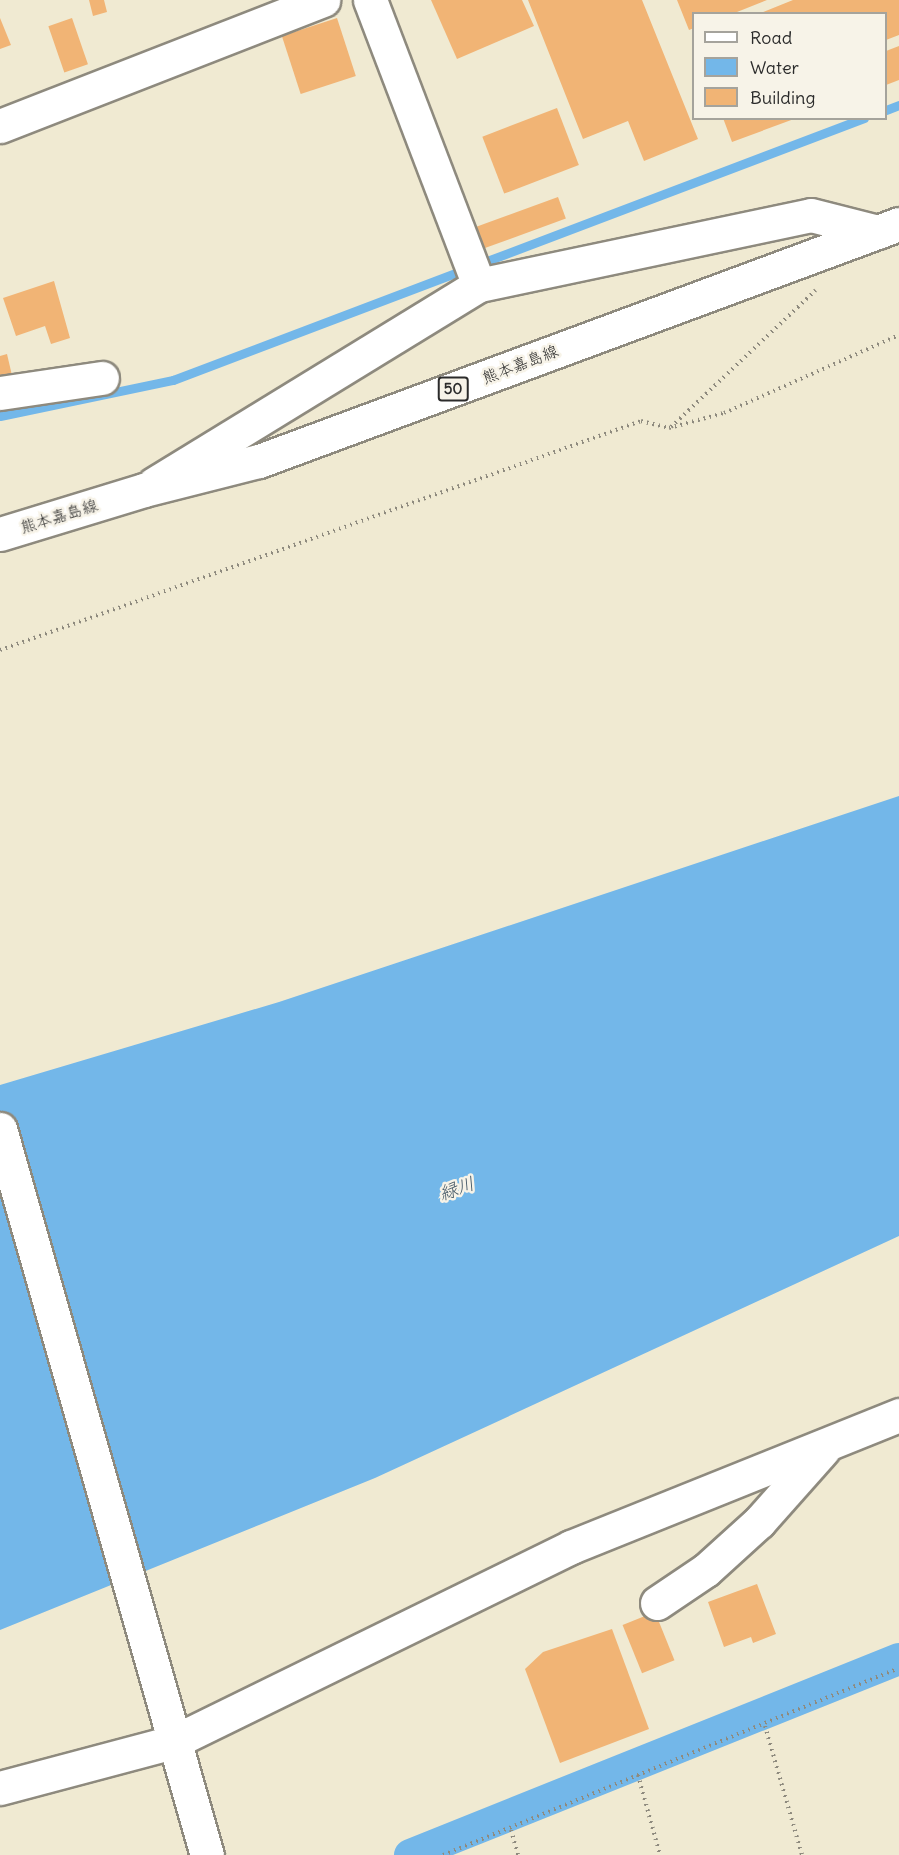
<!DOCTYPE html>
<html>
<head>
<meta charset="utf-8">
<style>
	body { margin:0 }
	#map { position:relative; width:899px; height:1855px; overflow:hidden; background:#f0ead2; font-family:Delius,"Klee One",sans-serif }
	div>[style] { position:absolute }
	.water>* { inset:0; background:#73b7e9 }
	.stream>* { height:9px; margin:-4.5px; padding:0 4.5px; transform-origin:4.5px; border-radius:4.5px; background:#73b7e9 }
	.canal>* { height:32px; margin:-16px; padding:0 16px; transform-origin:16px; border-radius:16px; background:#73b7e9 }
	.building>* { inset:0; background:#f1b475; transform-origin:0 0 }
	.path>* { height:4px; margin-top:-2px; transform-origin:0; background:repeating-linear-gradient(90deg,#8e8a7e 0 1.5px,transparent 0 6px) }
	.roads { filter:drop-shadow(2px 0 #8e8a7e) drop-shadow(-2px 0 #8e8a7e) drop-shadow(0 2px #8e8a7e) drop-shadow(0 -2px #8e8a7e) }
	.minor>* { height:33px; margin:-16.5px; padding:0 16.5px; transform-origin:16.5px; border-radius:16.5px; background:#fff }
	.tertiary>* { height:33px; margin:-16.5px; padding:0 16.5px; transform-origin:16.5px; border-radius:16.5px; background:#fff }
	.primary>* { height:33px; margin:-16.5px; padding:0 16.5px; transform-origin:16.5px; border-radius:16.5px; background:#fff }
	span { translate:-50% -50%; white-space:nowrap; text-align:center; line-height:1.15; -webkit-text-stroke:5px #f7f3e8; paint-order:stroke }
	.shield-label span { padding:2px 4px; background:#f7f3e8; border:2px solid; border-radius:4px; -webkit-text-stroke-width:0 }
	.shield-label { font-size:15px; color:#2b2b2b; font-weight:700 }
	.street-label { font-size:16px; color:#2b2b2b }
	.water-label { font-size:18px; color:#415564; font-style:italic }
	.legend { position:absolute; left:692px; top:12px; width:195px; height:108px; box-sizing:border-box; background:#f7f3e8; border:2px solid #a5a39c; margin:0; padding:8px 10px; list-style:none; font-size:18px; color:#2b2b2b }
	.legend li { display:flex; align-items:center; gap:12px; height:30px }
	.legend b { width:30px; border:2px solid #a5a39c }
</style>
</head>
<body>
<div id="map">
	<div class="water">
		<i style="clip-path:polygon(899px 796px,899px 1236px,375px 1478px,0 1630px,0 1085px,279px 1002px)"></i>
	</div>
	<div class="stream">
		<i style="left:886px;top:110px;width:14px;rotate:-21deg"></i>
		<i style="left:0;top:416px;width:177px;rotate:-11.8deg"></i>
		<i style="left:173px;top:380px;width:739px;rotate:-20.76deg"></i>
	</div>
	<div class="canal">
		<i style="left:410px;top:1855px;width:527px;rotate:-21.84deg"></i>
	</div>
	<div class="building">
		<i style="clip-path:polygon(89px 0,104px 0,107px 12px,93px 16px)"></i>
		<i style="clip-path:polygon(431px 0,522px 0,534px 26px,457px 59px)"></i>
		<i style="clip-path:polygon(528px 0,642px 0,698px 139px,644px 161px,628px 121px,583px 139px)"></i>
		<i style="clip-path:polygon(677px 0,767px 0,732px 14px,694px 14px,694px 28px,689px 30px)"></i>
		<i style="clip-path:polygon(793px 0,899px 0,899px 35px,886px 40px,886px 14px,758px 14px)"></i>
		<i style="clip-path:polygon(0 18px,11px 45px,0 49px)"></i>
		<i style="left:72px;top:18px;width:49px;height:25px;rotate:71deg"></i>
		<i style="left:337px;top:18px;width:61px;height:58px;rotate:72deg"></i>
		<i style="clip-path:polygon(899px 46px,899px 80px,886px 85px,886px 51px)"></i>
		<i style="left:557px;top:108px;width:61px;height:80px;rotate:69deg"></i>
		<i style="clip-path:polygon(723px 118px,794px 118px,794px 119px,732px 142px)"></i>
		<i style="left:558px;top:197px;width:23px;height:92px;rotate:70deg"></i>
		<i style="clip-path:polygon(54px 281px,70px 338px,51px 344px,45px 326px,16px 336px,3px 298px)"></i>
		<i style="clip-path:polygon(7px 354px,14px 384px,0 387px,0 356px)"></i>
		<i style="clip-path:polygon(757px 1584px,776px 1634px,753px 1643px,751px 1637px,724px 1647px,708px 1602px)"></i>
		<i style="left:655px;top:1612px;width:52px;height:35px;rotate:68deg"></i>
		<i style="clip-path:polygon(612px 1629px,649px 1729px,560px 1763px,525px 1669px,543px 1652px)"></i>
	</div>
	<div class="path">
		<i style="left:671px;top:427px;width:199px;rotate:-43.4deg"></i>
		<i style="left:0;top:650px;width:681px;rotate:-19.66deg"></i>
		<i style="left:641px;top:421px;width:29px;rotate:14deg"></i>
		<i style="left:669px;top:428px;width:57px;rotate:-15.3deg"></i>
		<i style="left:724px;top:413px;width:192px;rotate:-24deg"></i>
		<i style="left:765px;top:1726px;width:134px;rotate:74deg"></i>
		<i style="left:638px;top:1775px;width:83px;rotate:74.6deg"></i>
		<i style="left:511px;top:1830px;width:26px;rotate:74deg"></i>
		<i style="left:443px;top:1855px;width:488px;rotate:-22.3deg"></i>
	</div>
	<div class="roads">
		<div class="minor">
			<i style="left:370px;top:0;width:305px;rotate:69.1deg"></i>
			<i style="left:0;top:126px;width:347px;rotate:-21.3deg"></i>
			<i style="left:0;top:393px;width:103px;rotate:-8.4deg"></i>
			<i style="left:154px;top:484px;width:381px;rotate:-31.5deg"></i>
			<i style="left:479px;top:285px;width:339px;rotate:-11.9deg"></i>
			<i style="left:811px;top:215px;width:69px;rotate:14.2deg"></i>
			<i style="left:657px;top:1603px;width:59px;rotate:-34deg"></i>
			<i style="left:706px;top:1570px;width:72px;rotate:-42.2deg"></i>
			<i style="left:759px;top:1522px;width:96px;rotate:-48.4deg"></i>
			<i style="left:0;top:1788px;width:179px;rotate:-14.9deg"></i>
			<i style="left:173px;top:1742px;width:443px;rotate:-26.1deg"></i>
			<i style="left:571px;top:1547px;width:354px;rotate:-21.9deg"></i>
		</div>
		<div class="tertiary">
			<i style="left:0;top:1129px;width:755px;rotate:74.09deg"></i>
		</div>
		<div class="primary">
			<i style="left:0;top:534px;width:151px;rotate:-17deg"></i>
			<i style="left:144px;top:490px;width:119px;rotate:-14.2deg"></i>
			<i style="left:259px;top:461px;width:682px;rotate:-20.32deg"></i>
		</div>
	</div>
	<div class="shield-label">
		<span style="left:453px;top:389px">50</span>
	</div>
	<div class="street-label">
		<span style="left:520px;top:364px;rotate:-21deg">熊本嘉島線</span>
		<span style="left:59px;top:516px;rotate:-17deg">熊本嘉島線</span>
	</div>
	<div class="water-label">
		<span style="left:457px;top:1189px;rotate:-19deg">緑川</span>
	</div>
	<ul class="legend">
	<li><b style="height:8px;background:#fff"></b>Road</li>
	<li><b style="height:16px;background:#73b7e9"></b>Water</li>
	<li><b style="height:16px;background:#f1b475"></b>Building</li>
	</ul>
</div>
</body>
</html>
